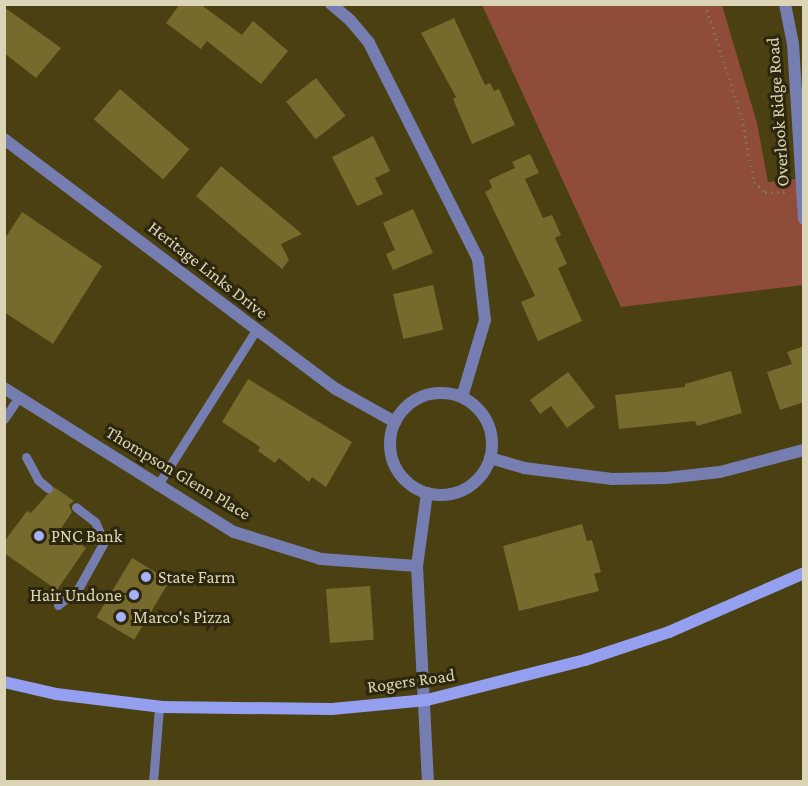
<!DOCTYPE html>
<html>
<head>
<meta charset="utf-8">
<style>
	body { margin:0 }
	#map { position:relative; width:808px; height:786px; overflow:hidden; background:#4a4011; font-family:"Crimson Pro",serif }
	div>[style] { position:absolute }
	.green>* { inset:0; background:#8f4c39 }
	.building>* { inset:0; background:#776a2d; transform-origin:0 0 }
	.path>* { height:3px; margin-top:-1.5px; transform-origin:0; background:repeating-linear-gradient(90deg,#817850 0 1.5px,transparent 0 6px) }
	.lane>* { height:9px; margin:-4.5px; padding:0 4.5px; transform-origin:4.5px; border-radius:4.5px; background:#767eb1 }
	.street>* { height:12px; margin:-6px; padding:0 6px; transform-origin:6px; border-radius:6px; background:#767eb1 }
	.street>.ring { margin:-6px; padding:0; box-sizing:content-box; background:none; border:12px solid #767eb1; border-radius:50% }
	.secondary>* { height:12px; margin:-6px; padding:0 6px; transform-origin:6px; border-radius:6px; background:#949ff0 }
	.dots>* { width:16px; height:16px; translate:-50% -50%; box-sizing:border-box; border:3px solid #2d270e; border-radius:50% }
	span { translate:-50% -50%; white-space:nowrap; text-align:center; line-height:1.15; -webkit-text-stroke:6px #2d270e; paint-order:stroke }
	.street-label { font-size:18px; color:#dbd4b6 }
	.poi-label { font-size:18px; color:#dbd4b6 }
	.left { translate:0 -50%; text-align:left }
	.right { translate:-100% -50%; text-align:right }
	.frame { position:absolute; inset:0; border:6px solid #dbd4b6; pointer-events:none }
</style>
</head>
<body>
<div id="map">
	<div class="green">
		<i style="clip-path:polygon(482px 5px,722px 5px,757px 123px,768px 182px,803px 178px,803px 285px,621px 307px)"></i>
	</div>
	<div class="building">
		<i style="clip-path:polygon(180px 4px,200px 4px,242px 35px,253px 21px,288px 51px,261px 84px,207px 41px,201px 49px,166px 23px)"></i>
		<i style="clip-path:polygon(4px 7px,61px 48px,36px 78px,4px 53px)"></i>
		<i style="clip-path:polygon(454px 18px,485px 85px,490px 83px,494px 91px,499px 89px,515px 125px,472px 144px,453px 99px,456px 97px,421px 33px)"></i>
		<i style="left:316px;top:78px;width:48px;height:38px;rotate:52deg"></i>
		<i style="left:120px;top:89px;width:92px;height:40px;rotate:41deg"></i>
		<i style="clip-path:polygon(373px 136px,390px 171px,375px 178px,383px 194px,357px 206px,332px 157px)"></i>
		<i style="clip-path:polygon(530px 154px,539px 173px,525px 179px,543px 218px,552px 215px,561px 235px,555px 238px,567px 264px,558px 268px,582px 321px,538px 341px,521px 302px,535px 296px,485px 192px,492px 188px,489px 180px,515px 168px,512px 162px)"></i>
		<i style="clip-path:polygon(221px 166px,302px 234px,281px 244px,289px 260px,282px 269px,196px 196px)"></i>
		<i style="clip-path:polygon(413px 209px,433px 253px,393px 270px,386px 254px,395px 250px,383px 223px)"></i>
		<i style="clip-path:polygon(22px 212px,102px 266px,53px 344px,4px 312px,4px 240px)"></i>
		<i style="left:433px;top:285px;width:46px;height:41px;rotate:77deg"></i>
		<i style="clip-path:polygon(804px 346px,804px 402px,780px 410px,767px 372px,792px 364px,787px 352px)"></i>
		<i style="clip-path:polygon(731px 371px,742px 413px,697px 426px,695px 421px,619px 429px,615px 395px,685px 387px,685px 384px)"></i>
		<i style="clip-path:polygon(568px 372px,595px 407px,567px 428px,551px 406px,540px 414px,530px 400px)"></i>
		<i style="clip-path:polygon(248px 379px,352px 442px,326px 487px,312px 477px,309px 482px,279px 458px,275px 463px,258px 451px,260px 447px,222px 422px)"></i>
		<i style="clip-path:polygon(54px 487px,74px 501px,69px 505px,72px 512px,60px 530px,86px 548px,57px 590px,4px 553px,4px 542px,27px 511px,31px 513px)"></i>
		<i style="clip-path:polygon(582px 524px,587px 541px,592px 540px,601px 572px,594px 574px,599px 591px,519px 611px,503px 546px)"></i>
		<i style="left:132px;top:558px;width:44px;height:69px;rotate:31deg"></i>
		<i style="left:370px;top:586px;width:54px;height:44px;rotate:86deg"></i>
	</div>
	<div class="path">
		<i style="left:705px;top:4px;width:120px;rotate:72deg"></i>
		<i style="left:742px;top:118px;width:65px;rotate:79.4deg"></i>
		<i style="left:754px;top:182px;width:15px;rotate:42deg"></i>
		<i style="left:765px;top:192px;width:23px;rotate:-2deg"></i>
	</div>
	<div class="lane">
		<i style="left:4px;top:419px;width:27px;rotate:-56deg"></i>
		<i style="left:26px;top:457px;width:26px;rotate:62deg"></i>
		<i style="left:38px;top:480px;width:13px;rotate:39deg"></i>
		<i style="left:157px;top:486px;width:185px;rotate:-57.6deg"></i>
		<i style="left:58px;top:605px;width:26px;rotate:-39deg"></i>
		<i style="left:78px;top:589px;width:54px;rotate:-61deg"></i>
		<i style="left:104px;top:542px;width:22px;rotate:-114deg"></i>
		<i style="left:95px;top:522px;width:24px;rotate:-142deg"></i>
		<i style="left:153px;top:782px;width:75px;rotate:-85.4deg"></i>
	</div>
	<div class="street">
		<i style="left:331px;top:4px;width:25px;rotate:40deg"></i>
		<i style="left:350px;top:20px;width:30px;rotate:50deg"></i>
		<i style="left:369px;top:43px;width:242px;rotate:63.2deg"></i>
		<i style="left:478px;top:259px;width:61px;rotate:83.5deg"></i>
		<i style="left:485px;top:320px;width:80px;rotate:106.6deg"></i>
		<i style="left:785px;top:4px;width:41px;rotate:78.7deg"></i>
		<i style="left:793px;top:44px;width:175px;rotate:86.4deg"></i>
		<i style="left:4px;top:139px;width:416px;rotate:37deg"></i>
		<i style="left:336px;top:389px;width:68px;rotate:29.2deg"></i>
		<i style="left:4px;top:388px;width:271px;rotate:32.1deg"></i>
		<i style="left:234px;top:532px;width:91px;rotate:17.2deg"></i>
		<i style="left:321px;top:559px;width:96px;rotate:4.2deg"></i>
		<i class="ring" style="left:390px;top:393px;width:90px;height:90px"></i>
		<i style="left:490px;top:458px;width:35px;rotate:16deg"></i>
		<i style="left:524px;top:468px;width:89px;rotate:7.1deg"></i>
		<i style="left:612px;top:479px;width:54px;rotate:-1.1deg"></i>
		<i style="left:666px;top:478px;width:54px;rotate:-6.3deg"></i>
		<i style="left:720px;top:472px;width:87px;rotate:-14.7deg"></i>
		<i style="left:427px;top:493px;width:74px;rotate:97.8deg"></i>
		<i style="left:417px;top:566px;width:216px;rotate:87.1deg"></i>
	</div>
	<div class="secondary">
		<i style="left:4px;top:682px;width:53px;rotate:13deg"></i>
		<i style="left:56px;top:694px;width:107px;rotate:7deg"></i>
		<i style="left:162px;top:707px;width:170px;rotate:0.7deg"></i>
		<i style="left:332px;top:709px;width:95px;rotate:-5.4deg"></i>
		<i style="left:427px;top:700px;width:163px;rotate:-14.2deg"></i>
		<i style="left:585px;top:660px;width:89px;rotate:-18.4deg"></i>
		<i style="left:669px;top:632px;width:147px;rotate:-23.6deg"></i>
	</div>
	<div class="dots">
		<i style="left:39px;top:536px;background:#a6b1fc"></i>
		<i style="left:146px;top:577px;background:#a6b1fc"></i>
		<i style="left:134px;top:595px;background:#a6b1fc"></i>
		<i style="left:121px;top:617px;background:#a6b1fc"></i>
	</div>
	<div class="street-label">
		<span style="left:778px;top:112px;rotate:-94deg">Overlook Ridge Road</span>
		<span style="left:208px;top:270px;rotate:38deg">Heritage Links Drive</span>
		<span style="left:178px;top:473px;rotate:31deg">Thompson Glenn Place</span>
		<span style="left:411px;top:681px;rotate:-8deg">Rogers Road</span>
	</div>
	<div class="poi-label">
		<span class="left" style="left:51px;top:536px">PNC Bank</span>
		<span class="left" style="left:158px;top:577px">State Farm</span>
		<span class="right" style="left:122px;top:595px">Hair Undone</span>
		<span class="left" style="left:133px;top:617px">Marco's Pizza</span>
	</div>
	<div class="frame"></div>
</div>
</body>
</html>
